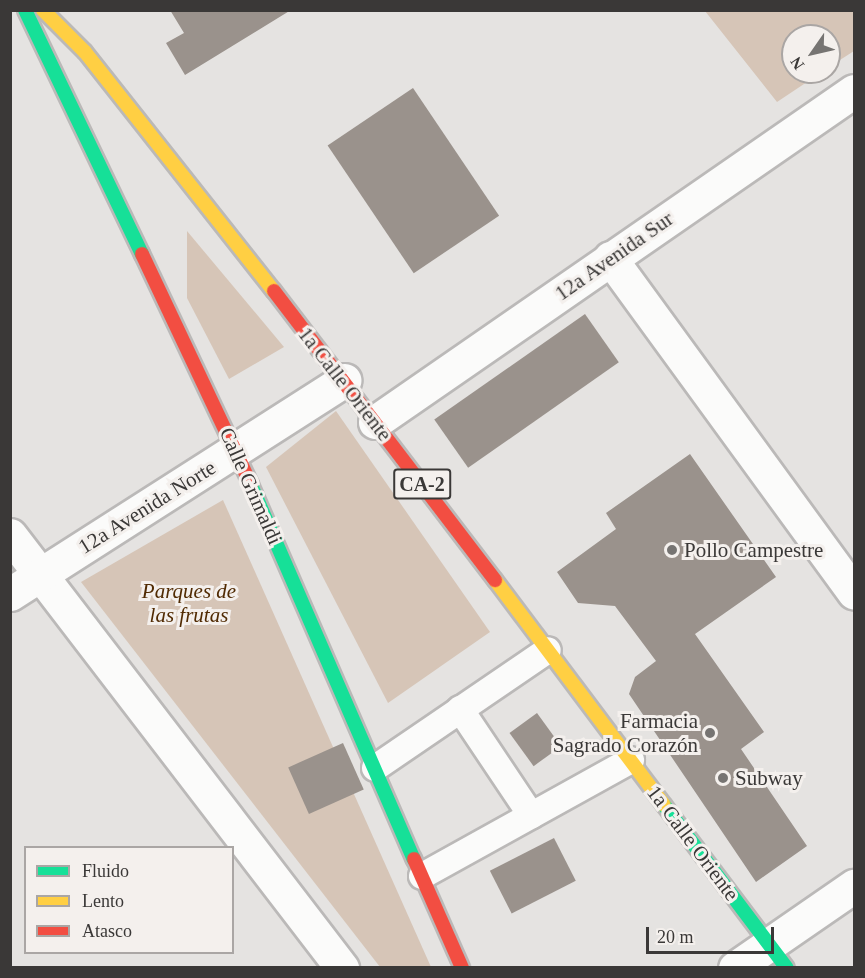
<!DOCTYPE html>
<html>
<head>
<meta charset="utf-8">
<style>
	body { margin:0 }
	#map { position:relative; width:865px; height:978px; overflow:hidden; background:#e5e3e1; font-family:Georgia,serif }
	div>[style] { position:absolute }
	.green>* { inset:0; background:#d6c5b7 }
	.building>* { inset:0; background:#9a928c; transform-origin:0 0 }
	.roads { filter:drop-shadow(2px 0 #bbb9b8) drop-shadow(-2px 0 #bbb9b8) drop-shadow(0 2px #bbb9b8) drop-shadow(0 -2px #bbb9b8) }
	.lane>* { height:26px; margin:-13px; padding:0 13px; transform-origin:13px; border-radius:13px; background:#fbfbfa }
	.street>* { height:33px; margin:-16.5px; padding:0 16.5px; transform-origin:16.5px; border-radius:16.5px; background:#fbfbfa }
	.fast>* { height:14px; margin:-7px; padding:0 7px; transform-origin:7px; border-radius:7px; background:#16e098 }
	.slow>* { height:14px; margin:-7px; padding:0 7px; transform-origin:7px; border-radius:7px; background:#ffcf43 }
	.jam>* { height:14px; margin:-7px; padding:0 7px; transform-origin:7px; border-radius:7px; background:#f24e42 }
	.dots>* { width:16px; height:16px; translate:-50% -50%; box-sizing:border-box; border:3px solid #f4f0ed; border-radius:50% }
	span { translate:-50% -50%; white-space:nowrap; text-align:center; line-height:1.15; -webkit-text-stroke:6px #f4f0ed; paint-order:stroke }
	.shield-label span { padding:2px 4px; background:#f4f0ed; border:2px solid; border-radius:4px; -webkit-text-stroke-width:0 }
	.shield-label { font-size:20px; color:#3a3837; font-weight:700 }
	.street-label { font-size:21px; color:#3a3837 }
	.poi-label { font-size:21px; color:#3a3837 }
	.left { translate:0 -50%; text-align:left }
	.right { translate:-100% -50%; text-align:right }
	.park-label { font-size:21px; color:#512b03; font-style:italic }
	.frame { position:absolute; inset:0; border:12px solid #3a3837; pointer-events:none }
	.legend { position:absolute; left:24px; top:846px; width:210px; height:108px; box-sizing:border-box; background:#f4f0ed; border:2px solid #aaa6a4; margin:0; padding:8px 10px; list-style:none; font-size:18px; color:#3a3837 }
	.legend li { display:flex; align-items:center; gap:12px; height:30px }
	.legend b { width:30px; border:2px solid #aaa6a4 }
	.north { position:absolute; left:781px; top:24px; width:60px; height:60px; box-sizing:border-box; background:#f4f0ed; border:2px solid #aaa6a4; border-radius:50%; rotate:236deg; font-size:16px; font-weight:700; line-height:24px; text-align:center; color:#3a3837 }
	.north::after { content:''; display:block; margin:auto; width:21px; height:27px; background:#767472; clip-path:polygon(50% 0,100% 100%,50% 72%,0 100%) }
	.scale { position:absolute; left:646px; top:927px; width:128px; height:27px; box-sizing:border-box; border:3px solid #3a3837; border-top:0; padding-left:8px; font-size:18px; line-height:21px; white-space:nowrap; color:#3a3837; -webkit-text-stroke:4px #f4f0ed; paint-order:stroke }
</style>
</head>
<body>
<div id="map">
	<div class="green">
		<i style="clip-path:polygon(705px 11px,854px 11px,854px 51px,829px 67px,829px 36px,793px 36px,793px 72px,822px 72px,777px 102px)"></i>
		<i style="clip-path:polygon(187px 231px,284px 347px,229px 379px,187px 298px)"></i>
		<i style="clip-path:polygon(336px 411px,490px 632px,388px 703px,266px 467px)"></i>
		<i style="clip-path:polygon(223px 500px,431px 967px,380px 967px,81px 582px)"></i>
	</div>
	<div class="building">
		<i style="clip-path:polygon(170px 10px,291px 10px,185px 75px,166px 43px,184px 33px)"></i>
		<i style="left:413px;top:88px;width:154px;height:103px;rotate:56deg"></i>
		<i style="left:585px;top:314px;width:59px;height:184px;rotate:55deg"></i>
		<i style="clip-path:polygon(690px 454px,776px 577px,695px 634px,764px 732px,741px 749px,807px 846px,756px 882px,629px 694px,635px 677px,656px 661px,615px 606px,578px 603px,557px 572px,616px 529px,606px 513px)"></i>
		<i style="left:537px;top:713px;width:41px;height:34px;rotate:54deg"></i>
		<i style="left:343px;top:743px;width:51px;height:60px;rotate:66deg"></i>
		<i style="left:554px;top:838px;width:48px;height:72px;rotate:63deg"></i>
	</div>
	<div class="roads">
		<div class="lane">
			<i style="left:460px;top:709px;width:128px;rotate:56.2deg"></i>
			<i style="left:375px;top:768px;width:209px;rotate:-34.3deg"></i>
			<i style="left:422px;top:876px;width:239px;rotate:-29deg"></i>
		</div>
		<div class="street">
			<i style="left:610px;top:258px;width:414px;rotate:53.9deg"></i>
			<i style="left:375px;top:422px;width:582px;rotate:-34.65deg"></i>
			<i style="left:10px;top:535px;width:546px;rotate:52.52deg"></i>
			<i style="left:10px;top:594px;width:397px;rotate:-32.6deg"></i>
			<i style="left:735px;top:968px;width:145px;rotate:-34.6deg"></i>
		</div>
		<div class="fast">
			<i style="left:25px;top:10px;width:271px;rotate:64.4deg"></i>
			<i style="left:251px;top:485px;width:408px;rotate:66.5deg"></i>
			<i style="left:664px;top:805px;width:204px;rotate:53deg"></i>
		</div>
		<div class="slow">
			<i style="left:43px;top:10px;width:59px;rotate:45deg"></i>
			<i style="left:85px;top:52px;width:305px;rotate:51.7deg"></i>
			<i style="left:495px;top:580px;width:281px;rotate:53.1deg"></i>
		</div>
		<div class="jam">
			<i style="left:142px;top:254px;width:255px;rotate:64.7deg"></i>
			<i style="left:274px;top:291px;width:364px;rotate:52.6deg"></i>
			<i style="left:414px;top:859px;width:119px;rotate:66.2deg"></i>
		</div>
	</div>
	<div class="dots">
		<i style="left:672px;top:550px;background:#767472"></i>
		<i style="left:710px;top:733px;background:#767472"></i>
		<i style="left:723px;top:778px;background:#767472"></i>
	</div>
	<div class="shield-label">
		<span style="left:422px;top:484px">CA-2</span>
	</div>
	<div class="street-label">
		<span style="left:614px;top:256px;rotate:-35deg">12a Avenida Sur</span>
		<span style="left:345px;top:384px;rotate:52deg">1a Calle Oriente</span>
		<span style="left:251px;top:486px;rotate:66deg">Calle Grimaldi</span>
		<span style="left:147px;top:507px;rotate:-32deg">12a Avenida Norte</span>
		<span style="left:693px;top:843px;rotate:53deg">1a Calle Oriente</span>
	</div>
	<div class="poi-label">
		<span class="left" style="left:684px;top:550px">Pollo Campestre</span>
		<span class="right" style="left:698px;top:733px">Farmacia<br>Sagrado Corazón</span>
		<span class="left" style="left:735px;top:778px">Subway</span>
	</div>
	<div class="park-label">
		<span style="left:189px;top:603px">Parques de<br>las frutas</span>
	</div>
	<div class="frame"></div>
	<ul class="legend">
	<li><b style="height:8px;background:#16e098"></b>Fluido</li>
	<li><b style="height:8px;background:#ffcf43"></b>Lento</li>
	<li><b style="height:8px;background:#f24e42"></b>Atasco</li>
	</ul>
	<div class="north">N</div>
	<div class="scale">20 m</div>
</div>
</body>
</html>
